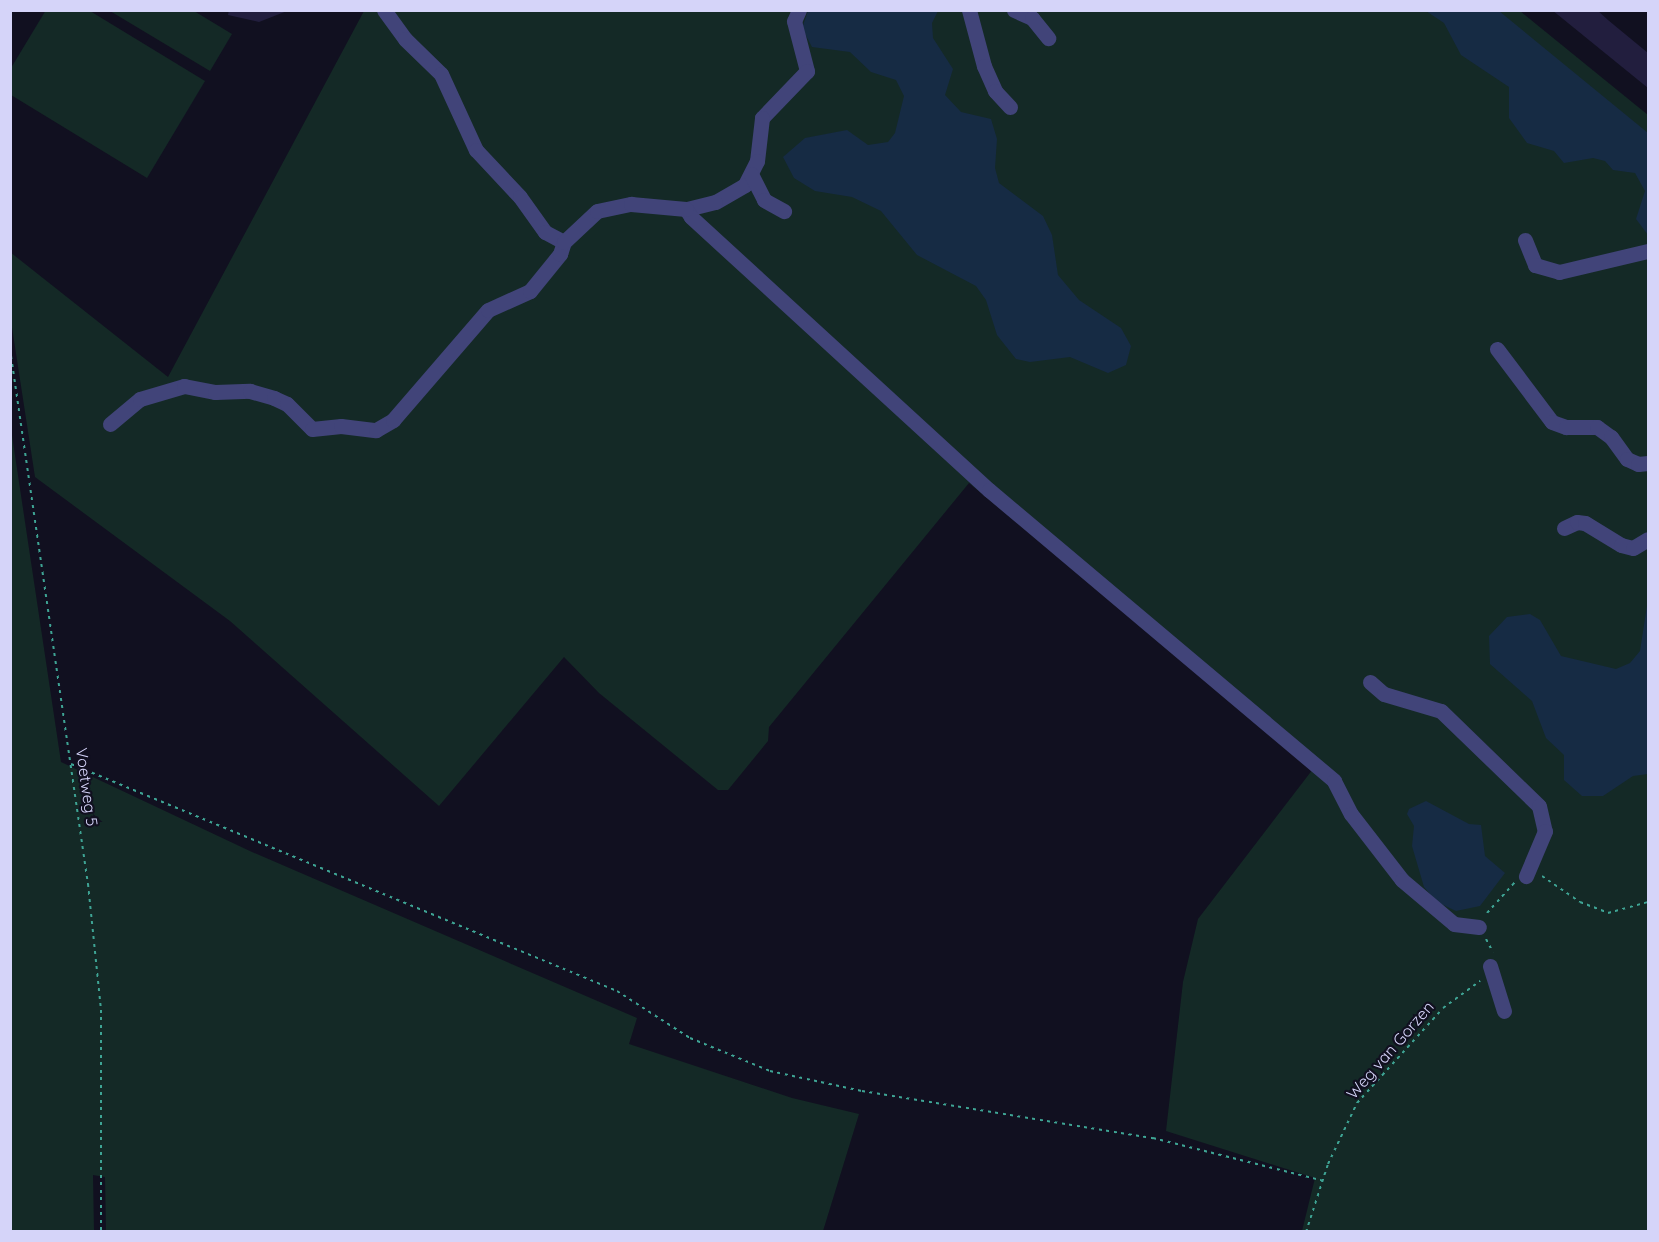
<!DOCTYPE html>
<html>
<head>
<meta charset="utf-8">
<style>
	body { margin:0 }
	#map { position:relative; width:1659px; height:1242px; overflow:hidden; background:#111020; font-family:Quicksand,sans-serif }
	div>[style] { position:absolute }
	.green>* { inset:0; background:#142926 }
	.water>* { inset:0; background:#162b44 }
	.building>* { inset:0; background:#221e3e }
	.path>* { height:2px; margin-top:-1px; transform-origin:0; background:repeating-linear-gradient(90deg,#3ea494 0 3px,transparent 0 7.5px) }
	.minor>* { height:15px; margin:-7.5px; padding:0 7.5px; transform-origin:7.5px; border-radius:7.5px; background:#414479 }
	span { translate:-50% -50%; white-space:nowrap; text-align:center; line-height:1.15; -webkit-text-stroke:4.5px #111020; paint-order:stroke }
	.street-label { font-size:16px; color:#d5d4f9 }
	.frame { position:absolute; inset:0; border:12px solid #d5d4f9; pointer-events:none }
</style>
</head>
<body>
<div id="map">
	<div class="green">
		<i style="clip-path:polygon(46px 10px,90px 11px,205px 81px,147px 178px,11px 95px,11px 68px)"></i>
		<i style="clip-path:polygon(110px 11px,194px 11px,232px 34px,210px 71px)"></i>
		<i style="clip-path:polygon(364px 11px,1520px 11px,1648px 115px,1648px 1231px,1302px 1231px,1315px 1178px,1166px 1131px,1183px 982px,1198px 919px,1313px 769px,969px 483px,769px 727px,768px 741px,728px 790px,718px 790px,599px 693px,564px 657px,439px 806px,230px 621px,35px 477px,11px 321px,10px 252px,168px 377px)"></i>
		<i style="clip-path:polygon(10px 422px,61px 762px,252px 852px,637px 1018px,629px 1044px,792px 1098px,859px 1114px,823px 1231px,106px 1231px,105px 1177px,93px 1175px,94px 1231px,11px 1231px)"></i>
	</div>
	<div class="water">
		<i style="clip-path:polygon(808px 11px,938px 11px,932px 23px,933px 38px,953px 69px,945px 95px,961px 112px,991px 119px,997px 139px,995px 168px,999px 183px,1043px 216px,1052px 235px,1058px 275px,1079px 300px,1121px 328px,1131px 346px,1126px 365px,1108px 373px,1070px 357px,1030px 362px,1016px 359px,997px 335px,986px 300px,976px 286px,917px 255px,881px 211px,852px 197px,815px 191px,794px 178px,783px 157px,805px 138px,847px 130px,868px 145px,888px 142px,895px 133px,904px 96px,896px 80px,871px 72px,850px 52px,812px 47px,802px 28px)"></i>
		<i style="clip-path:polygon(1426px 11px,1499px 11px,1648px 133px,1648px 235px,1636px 219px,1645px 191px,1635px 173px,1613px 170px,1605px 161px,1593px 158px,1564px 163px,1554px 151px,1527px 143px,1509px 118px,1509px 87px,1461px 55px,1444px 23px)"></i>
		<i style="clip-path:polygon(1648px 599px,1648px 774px,1633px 776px,1603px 796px,1582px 796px,1564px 780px,1564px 755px,1546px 738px,1532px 701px,1490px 664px,1489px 636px,1507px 617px,1530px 614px,1540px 620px,1561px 656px,1616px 669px,1630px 663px,1640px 651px)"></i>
		<i style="clip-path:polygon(1426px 801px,1469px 824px,1481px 825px,1485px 856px,1505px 873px,1480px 906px,1456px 911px,1437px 902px,1424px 887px,1412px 846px,1414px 826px,1407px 814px,1409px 809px)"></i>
	</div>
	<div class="building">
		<i style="clip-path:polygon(229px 10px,287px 10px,287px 11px,259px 22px,228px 15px)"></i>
		<i style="clip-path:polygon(1552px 10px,1597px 10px,1608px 20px,1648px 53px,1648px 88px)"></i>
	</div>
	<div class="path">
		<i style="left:10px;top:349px;width:541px;rotate:81.71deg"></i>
		<i style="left:88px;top:884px;width:127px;rotate:84.1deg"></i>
		<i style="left:101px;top:1010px;width:222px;rotate:90deg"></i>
		<i style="left:71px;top:764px;width:591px;rotate:22.58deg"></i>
		<i style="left:617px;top:991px;width:87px;rotate:32.8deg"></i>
		<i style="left:690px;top:1038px;width:87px;rotate:22.4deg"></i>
		<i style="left:770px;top:1071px;width:94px;rotate:12.3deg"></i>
		<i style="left:862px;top:1091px;width:295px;rotate:9.2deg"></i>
		<i style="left:1153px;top:1138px;width:176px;rotate:14.1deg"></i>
		<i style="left:1542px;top:876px;width:46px;rotate:34.4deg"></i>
		<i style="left:1580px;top:902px;width:30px;rotate:21deg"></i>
		<i style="left:1608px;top:913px;width:41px;rotate:-15.4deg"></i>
		<i style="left:1487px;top:913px;width:42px;rotate:-47.9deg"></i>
		<i style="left:1486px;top:939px;width:15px;rotate:62deg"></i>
		<i style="left:1306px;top:1232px;width:71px;rotate:-72.1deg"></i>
		<i style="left:1328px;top:1164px;width:68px;rotate:-64.6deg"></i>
		<i style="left:1357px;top:1103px;width:128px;rotate:-47.8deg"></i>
		<i style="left:1443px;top:1008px;width:46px;rotate:-36.1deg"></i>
	</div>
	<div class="minor">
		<i style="left:384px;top:10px;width:36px;rotate:54deg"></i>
		<i style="left:405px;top:39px;width:50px;rotate:44.2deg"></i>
		<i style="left:441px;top:74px;width:84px;rotate:65.3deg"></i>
		<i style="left:476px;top:150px;width:64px;rotate:46.9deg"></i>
		<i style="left:520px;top:197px;width:43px;rotate:54.5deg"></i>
		<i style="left:545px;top:232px;width:21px;rotate:28deg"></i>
		<i style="left:799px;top:10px;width:12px;rotate:114deg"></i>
		<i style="left:794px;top:21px;width:52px;rotate:75.4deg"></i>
		<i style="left:807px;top:71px;width:65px;rotate:133.8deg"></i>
		<i style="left:762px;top:118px;width:43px;rotate:96.6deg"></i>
		<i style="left:757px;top:161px;width:27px;rotate:117deg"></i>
		<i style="left:745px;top:185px;width:34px;rotate:150deg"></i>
		<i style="left:715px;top:202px;width:30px;rotate:166deg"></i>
		<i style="left:686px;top:209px;width:9px;rotate:58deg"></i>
		<i style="left:691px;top:217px;width:404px;rotate:42.5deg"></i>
		<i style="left:989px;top:490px;width:451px;rotate:40.1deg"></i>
		<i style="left:1334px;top:781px;width:37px;rotate:63deg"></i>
		<i style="left:1351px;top:814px;width:83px;rotate:52.3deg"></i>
		<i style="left:1402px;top:880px;width:68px;rotate:40.2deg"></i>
		<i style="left:1454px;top:924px;width:25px;rotate:7deg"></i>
		<i style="left:969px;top:10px;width:58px;rotate:75deg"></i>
		<i style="left:984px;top:66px;width:27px;rotate:66deg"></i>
		<i style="left:995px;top:91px;width:22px;rotate:47deg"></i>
		<i style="left:1014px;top:10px;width:20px;rotate:24deg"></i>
		<i style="left:1032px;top:18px;width:26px;rotate:51deg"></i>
		<i style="left:751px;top:174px;width:29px;rotate:63deg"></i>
		<i style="left:764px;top:200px;width:23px;rotate:29deg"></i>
		<i style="left:1525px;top:240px;width:27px;rotate:68deg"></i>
		<i style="left:1535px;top:265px;width:25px;rotate:16deg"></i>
		<i style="left:1559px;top:272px;width:91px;rotate:-13.3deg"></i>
		<i style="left:1497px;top:349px;width:91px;rotate:53deg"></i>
		<i style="left:1552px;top:422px;width:15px;rotate:20deg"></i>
		<i style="left:1566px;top:427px;width:31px"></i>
		<i style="left:1597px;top:427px;width:17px;rotate:36deg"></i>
		<i style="left:1611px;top:437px;width:27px;rotate:54deg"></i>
		<i style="left:1627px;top:459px;width:12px;rotate:24deg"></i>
		<i style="left:1638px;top:464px;width:10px;rotate:-6deg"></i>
		<i style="left:110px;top:424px;width:39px;rotate:-40deg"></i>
		<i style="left:140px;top:399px;width:46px;rotate:-16.5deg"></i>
		<i style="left:184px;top:386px;width:32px;rotate:11deg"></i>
		<i style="left:215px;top:392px;width:35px;rotate:-2deg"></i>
		<i style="left:250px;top:391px;width:25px;rotate:16deg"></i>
		<i style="left:274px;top:398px;width:14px;rotate:25deg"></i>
		<i style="left:287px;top:404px;width:35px;rotate:45deg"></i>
		<i style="left:312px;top:429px;width:29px;rotate:-6deg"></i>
		<i style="left:341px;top:426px;width:35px;rotate:7deg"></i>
		<i style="left:376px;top:430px;width:20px;rotate:-30deg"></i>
		<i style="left:393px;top:420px;width:145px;rotate:-49.2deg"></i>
		<i style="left:488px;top:310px;width:46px;rotate:-24.3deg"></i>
		<i style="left:530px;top:291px;width:48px;rotate:-51deg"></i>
		<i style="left:560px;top:254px;width:13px;rotate:-72deg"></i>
		<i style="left:564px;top:242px;width:45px;rotate:-43.2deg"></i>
		<i style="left:597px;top:211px;width:35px;rotate:-12deg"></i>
		<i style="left:631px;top:204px;width:55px;rotate:5.2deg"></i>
		<i style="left:1564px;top:528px;width:14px;rotate:-25deg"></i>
		<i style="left:1577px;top:522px;width:8px;rotate:7deg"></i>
		<i style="left:1585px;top:523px;width:42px;rotate:31.4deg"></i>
		<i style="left:1621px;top:545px;width:12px;rotate:14deg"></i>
		<i style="left:1633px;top:548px;width:17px;rotate:-31deg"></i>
		<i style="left:1370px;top:682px;width:18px;rotate:41deg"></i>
		<i style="left:1384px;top:694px;width:59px;rotate:16.6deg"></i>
		<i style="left:1441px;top:711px;width:136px;rotate:44.1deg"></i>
		<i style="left:1539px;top:806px;width:26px;rotate:77deg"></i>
		<i style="left:1545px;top:831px;width:49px;rotate:112.9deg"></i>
		<i style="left:1490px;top:966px;width:47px;rotate:72.7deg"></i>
	</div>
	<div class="street-label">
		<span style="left:87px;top:787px;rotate:82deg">Voetweg 5</span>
		<span style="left:1390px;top:1050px;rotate:-49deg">Weg van Gorzen</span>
	</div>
	<div class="frame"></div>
</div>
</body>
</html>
